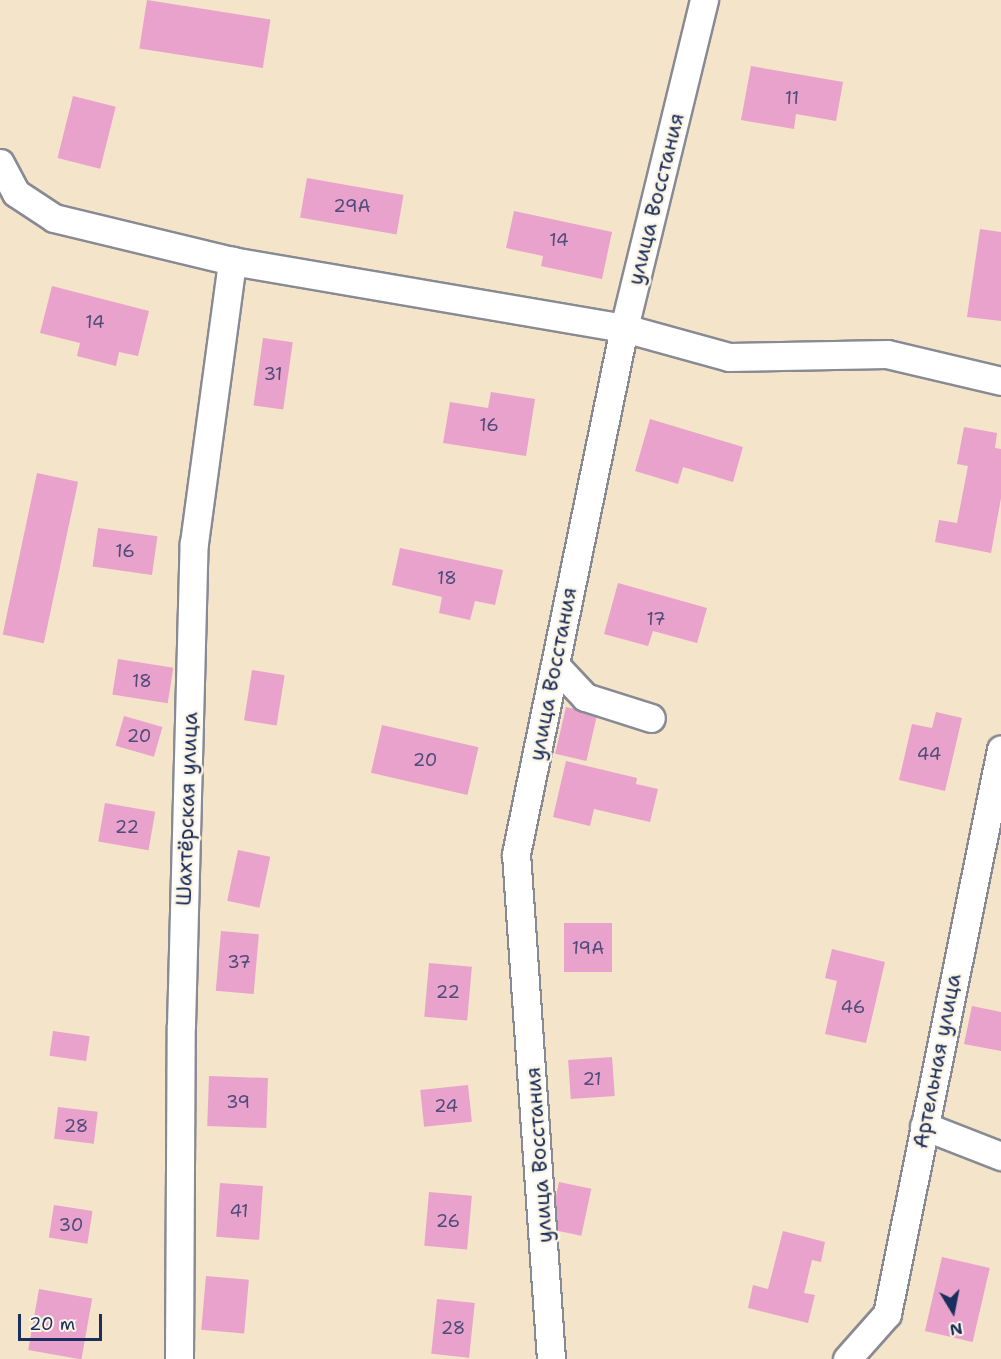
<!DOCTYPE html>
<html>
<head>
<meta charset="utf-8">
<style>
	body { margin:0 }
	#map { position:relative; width:1001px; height:1359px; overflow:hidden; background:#f4e4c9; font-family:"Shantell Sans",sans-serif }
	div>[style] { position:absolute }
	.building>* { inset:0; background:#e8a2cc; transform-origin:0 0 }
	.roads { filter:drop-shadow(2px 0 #888a94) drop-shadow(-2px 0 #888a94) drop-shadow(0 2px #888a94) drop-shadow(0 -2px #888a94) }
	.minor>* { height:27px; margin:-13.5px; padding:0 13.5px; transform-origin:13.5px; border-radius:13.5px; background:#fff }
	span { translate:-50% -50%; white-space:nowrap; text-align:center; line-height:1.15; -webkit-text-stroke:5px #fcf5e5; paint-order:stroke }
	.number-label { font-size:18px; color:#4e4c7a }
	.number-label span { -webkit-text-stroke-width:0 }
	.street-label { font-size:21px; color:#1b2f5e }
	.north { position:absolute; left:923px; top:1281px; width:60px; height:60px; -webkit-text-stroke:4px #fcf5e5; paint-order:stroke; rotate:170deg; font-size:16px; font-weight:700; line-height:24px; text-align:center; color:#1b2f5e }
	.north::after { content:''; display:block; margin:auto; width:21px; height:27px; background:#1b2f5e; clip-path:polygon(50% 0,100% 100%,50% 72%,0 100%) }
	.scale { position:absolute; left:18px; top:1314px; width:84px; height:27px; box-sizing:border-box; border:3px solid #1b2f5e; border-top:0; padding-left:8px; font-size:18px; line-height:21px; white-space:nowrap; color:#1b2f5e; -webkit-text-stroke:4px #fcf5e5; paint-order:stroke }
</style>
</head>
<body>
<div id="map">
	<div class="building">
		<i style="left:147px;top:0;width:125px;height:49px;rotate:9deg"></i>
		<i style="clip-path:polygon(751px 66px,843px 82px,836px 121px,796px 114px,794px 129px,741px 120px)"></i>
		<i style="left:73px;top:96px;width:44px;height:64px;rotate:14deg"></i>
		<i style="left:307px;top:178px;width:98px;height:40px;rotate:10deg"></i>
		<i style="clip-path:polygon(514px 211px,612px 232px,602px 279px,541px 266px,543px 256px,506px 248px)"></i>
		<i style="clip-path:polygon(980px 229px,1001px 232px,1001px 321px,967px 317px)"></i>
		<i style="clip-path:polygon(52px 286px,149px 311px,138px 356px,119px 352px,116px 366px,77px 356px,80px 343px,40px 333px)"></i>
		<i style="left:263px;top:338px;width:30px;height:68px;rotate:8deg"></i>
		<i style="clip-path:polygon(491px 392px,535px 399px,526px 456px,443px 443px,450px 402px,488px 408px)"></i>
		<i style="clip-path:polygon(650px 419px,743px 447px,733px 482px,683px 467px,678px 484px,635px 471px)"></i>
		<i style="clip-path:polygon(964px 427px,997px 433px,995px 448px,1001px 449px,1001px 498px,991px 553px,935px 542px,939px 520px,957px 523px,968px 466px,957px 464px)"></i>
		<i style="left:37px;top:473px;width:42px;height:165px;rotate:12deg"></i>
		<i style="left:98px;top:528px;width:60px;height:39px;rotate:8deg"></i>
		<i style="clip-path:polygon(400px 548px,503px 570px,495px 605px,475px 601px,470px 620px,439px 613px,442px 597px,392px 585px)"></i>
		<i style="clip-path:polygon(618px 583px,707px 608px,697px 643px,653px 631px,648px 646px,604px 634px)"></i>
		<i style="left:118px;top:659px;width:56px;height:36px;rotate:9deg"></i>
		<i style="left:252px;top:670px;width:33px;height:51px;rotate:9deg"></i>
		<i style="left:566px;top:707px;width:32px;height:48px;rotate:13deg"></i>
		<i style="clip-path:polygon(936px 712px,962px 718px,945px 791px,899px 780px,912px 724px,932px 728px)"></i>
		<i style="left:124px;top:716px;width:40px;height:31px;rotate:16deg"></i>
		<i style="left:382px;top:725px;width:99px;height:49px;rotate:13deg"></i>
		<i style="clip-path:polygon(566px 761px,637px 778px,636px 784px,658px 789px,650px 822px,594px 809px,590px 826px,553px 817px)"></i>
		<i style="left:105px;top:803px;width:51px;height:39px;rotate:10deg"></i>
		<i style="left:238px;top:850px;width:33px;height:52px;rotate:12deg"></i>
		<i style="left:612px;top:923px;width:49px;height:48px;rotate:90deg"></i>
		<i style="left:221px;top:931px;width:38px;height:60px;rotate:5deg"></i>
		<i style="clip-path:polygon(832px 949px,885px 962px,866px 1043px,825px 1034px,837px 981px,825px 978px)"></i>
		<i style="left:429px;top:963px;width:43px;height:54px;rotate:5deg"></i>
		<i style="clip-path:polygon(972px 1006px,1001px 1012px,1001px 1051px,964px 1044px)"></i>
		<i style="left:53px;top:1031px;width:37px;height:25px;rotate:8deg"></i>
		<i style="left:612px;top:1057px;width:39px;height:44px;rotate:86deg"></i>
		<i style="left:209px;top:1076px;width:59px;height:50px;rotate:2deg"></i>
		<i style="left:468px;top:1085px;width:37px;height:48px;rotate:84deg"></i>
		<i style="left:58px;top:1107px;width:40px;height:32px;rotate:7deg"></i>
		<i style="left:559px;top:1182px;width:33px;height:48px;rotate:12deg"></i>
		<i style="left:220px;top:1183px;width:43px;height:54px;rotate:4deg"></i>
		<i style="left:429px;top:1192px;width:43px;height:54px;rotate:5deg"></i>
		<i style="left:54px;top:1205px;width:39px;height:33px;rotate:9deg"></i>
		<i style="clip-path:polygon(783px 1231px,825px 1242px,821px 1262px,812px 1260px,804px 1293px,815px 1295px,808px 1323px,748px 1308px,753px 1285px,768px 1289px)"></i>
		<i style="left:942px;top:1257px;width:49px;height:76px;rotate:13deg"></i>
		<i style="left:206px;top:1276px;width:43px;height:54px;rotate:5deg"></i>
		<i style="left:39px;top:1289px;width:54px;height:62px;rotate:10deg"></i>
		<i style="left:437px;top:1299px;width:38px;height:55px;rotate:6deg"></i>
	</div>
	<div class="roads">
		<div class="minor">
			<i style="left:0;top:163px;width:34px;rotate:62deg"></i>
			<i style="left:16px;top:193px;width:45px;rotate:33.3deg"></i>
			<i style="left:54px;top:218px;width:183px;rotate:13.6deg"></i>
			<i style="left:232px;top:261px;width:398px;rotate:9.7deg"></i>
			<i style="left:624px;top:328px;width:109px;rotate:15.4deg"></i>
			<i style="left:729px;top:357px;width:158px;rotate:-1.1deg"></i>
			<i style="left:887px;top:354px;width:117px;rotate:13.3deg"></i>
			<i style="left:555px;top:665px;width:44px;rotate:46.8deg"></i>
			<i style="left:585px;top:697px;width:69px;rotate:17.7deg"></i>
			<i style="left:924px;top:1126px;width:83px;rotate:21.3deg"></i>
			<i style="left:179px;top:1359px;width:333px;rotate:-89.7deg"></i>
			<i style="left:181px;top:1026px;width:483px;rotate:-88.5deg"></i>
			<i style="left:194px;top:543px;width:285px;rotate:-82.3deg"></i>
			<i style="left:551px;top:1359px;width:506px;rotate:-93.96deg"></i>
			<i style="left:516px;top:854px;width:537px;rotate:-78.4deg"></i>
			<i style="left:624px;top:328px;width:338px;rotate:-76.3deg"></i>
			<i style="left:847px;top:1359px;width:60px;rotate:-48.4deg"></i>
			<i style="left:887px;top:1314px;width:576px;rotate:-78.59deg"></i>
		</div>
	</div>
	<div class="number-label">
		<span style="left:792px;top:98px">11</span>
		<span style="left:352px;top:206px">29А</span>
		<span style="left:559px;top:240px">14</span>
		<span style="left:95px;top:322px">14</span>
		<span style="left:273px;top:374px">31</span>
		<span style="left:489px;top:425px">16</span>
		<span style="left:125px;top:551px">16</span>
		<span style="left:447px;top:578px">18</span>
		<span style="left:656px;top:619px">17</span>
		<span style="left:142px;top:681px">18</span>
		<span style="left:139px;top:736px">20</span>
		<span style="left:929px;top:754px">44</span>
		<span style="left:425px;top:760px">20</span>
		<span style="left:127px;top:827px">22</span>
		<span style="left:588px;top:948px">19А</span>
		<span style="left:239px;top:962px">37</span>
		<span style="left:448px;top:992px">22</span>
		<span style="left:853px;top:1007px">46</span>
		<span style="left:592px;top:1079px">21</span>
		<span style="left:238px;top:1102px">39</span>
		<span style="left:446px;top:1106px">24</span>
		<span style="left:76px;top:1126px">28</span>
		<span style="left:239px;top:1211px">41</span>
		<span style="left:448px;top:1221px">26</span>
		<span style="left:71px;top:1225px">30</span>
		<span style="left:453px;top:1328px">28</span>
	</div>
	<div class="street-label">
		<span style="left:656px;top:199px;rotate:-76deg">улица Восстания</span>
		<span style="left:553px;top:674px;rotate:-79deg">улица Восстания</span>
		<span style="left:187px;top:809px;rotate:-88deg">Шахтёрская улица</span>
		<span style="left:937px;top:1061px;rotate:-79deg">Артельная улица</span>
		<span style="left:539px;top:1155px;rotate:-94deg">улица Восстания</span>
	</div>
	<div class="north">N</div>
	<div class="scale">20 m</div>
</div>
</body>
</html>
